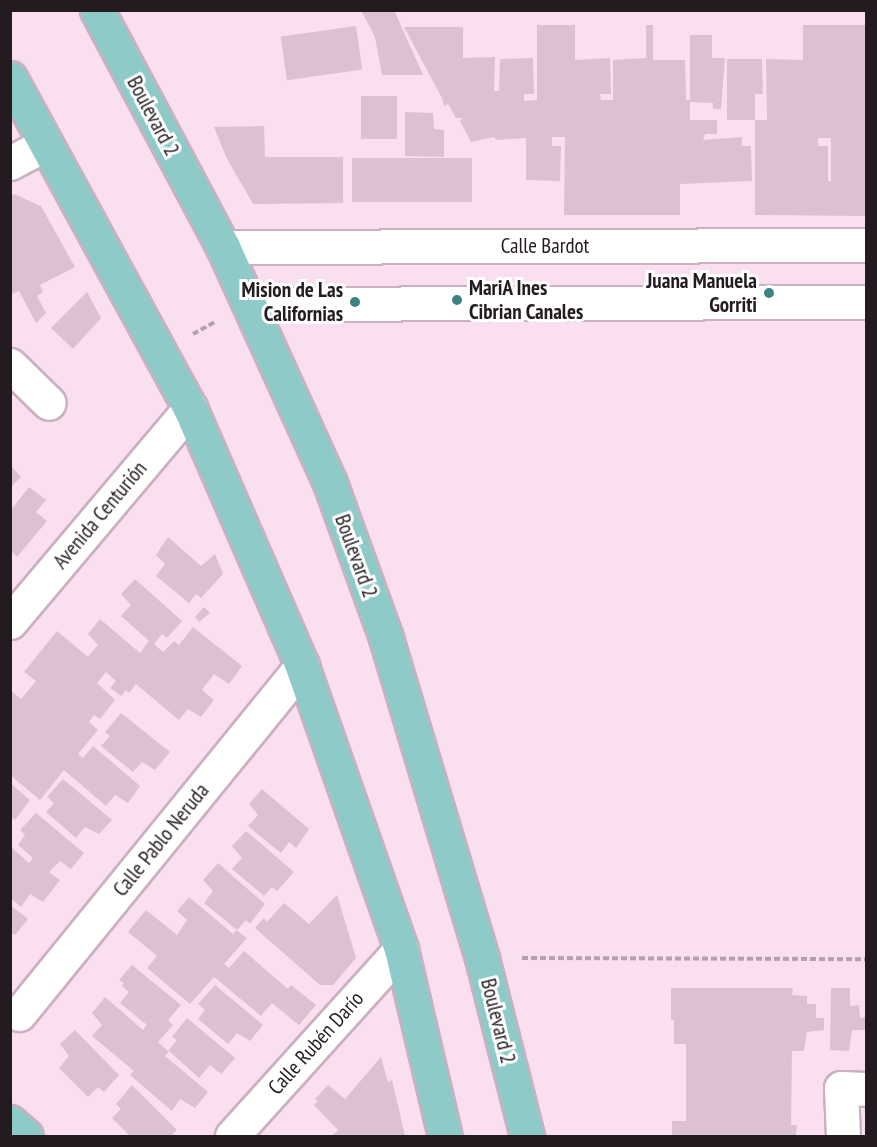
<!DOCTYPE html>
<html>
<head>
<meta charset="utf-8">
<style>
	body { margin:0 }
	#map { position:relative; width:877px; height:1147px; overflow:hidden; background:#fadff0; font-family:"PT Sans Narrow",sans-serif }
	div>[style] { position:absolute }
	.building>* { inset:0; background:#dcc1d3; transform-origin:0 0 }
	.path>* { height:4px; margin-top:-2px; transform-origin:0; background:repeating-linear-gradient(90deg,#b5a0ae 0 6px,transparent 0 9px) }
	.roads { filter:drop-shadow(2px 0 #cab0c1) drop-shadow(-2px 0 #cab0c1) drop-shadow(0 2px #cab0c1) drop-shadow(0 -2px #cab0c1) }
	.minor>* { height:33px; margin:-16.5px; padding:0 16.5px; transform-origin:16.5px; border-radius:16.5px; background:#fff }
	.major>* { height:33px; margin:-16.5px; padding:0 16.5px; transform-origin:16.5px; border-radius:16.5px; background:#8ecbc8 }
	.dots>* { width:16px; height:16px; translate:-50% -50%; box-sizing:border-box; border:3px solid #fff; border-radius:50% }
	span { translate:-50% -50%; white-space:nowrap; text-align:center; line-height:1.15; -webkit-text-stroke:6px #fff; paint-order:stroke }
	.street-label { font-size:21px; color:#241b21 }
	.poi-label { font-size:21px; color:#241b21; font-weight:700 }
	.right { translate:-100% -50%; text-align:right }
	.left { translate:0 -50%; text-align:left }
	.frame { position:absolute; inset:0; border:12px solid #241b21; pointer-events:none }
</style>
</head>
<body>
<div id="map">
	<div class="building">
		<i style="clip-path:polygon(361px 10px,394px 10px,423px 75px,382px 75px,375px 37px)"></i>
		<i style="clip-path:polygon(537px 25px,575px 25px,575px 60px,610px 58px,611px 94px,600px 94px,601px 100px,613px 100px,613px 60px,646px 58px,646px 25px,653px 25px,653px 60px,685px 60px,686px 100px,690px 100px,690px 35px,712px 35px,712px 58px,725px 58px,721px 109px,713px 109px,713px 103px,690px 102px,690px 120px,717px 120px,717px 134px,705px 134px,703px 140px,742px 137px,742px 146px,751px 146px,752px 181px,680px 184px,680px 215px,564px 215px,565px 137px,552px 137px,552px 146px,561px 146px,560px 181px,526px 180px,526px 138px,496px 140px,494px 137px,471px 142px,460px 121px,463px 118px,456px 118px,448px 104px,444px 106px,442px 98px,404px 27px,463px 27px,463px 58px,495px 57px,494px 91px,499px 91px,500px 59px,533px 58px,534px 94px,524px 94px,524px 101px,537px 100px)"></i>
		<i style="clip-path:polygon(evenodd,803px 25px,866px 25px,866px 216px,755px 215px,755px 120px,727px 120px,727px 59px,762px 59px,763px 94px,755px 94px,755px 120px,767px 120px,766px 59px,803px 60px,803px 25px,818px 138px,831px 138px,831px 181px,828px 181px,828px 146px,818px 146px,818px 138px)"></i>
		<i style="left:356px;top:26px;width:44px;height:76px;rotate:82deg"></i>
		<i style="left:361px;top:96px;width:36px;height:43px"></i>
		<i style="clip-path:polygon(405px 112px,433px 113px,434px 129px,444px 130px,444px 157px,405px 156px)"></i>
		<i style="clip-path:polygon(264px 126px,265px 157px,343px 157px,343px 203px,253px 204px,226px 157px,214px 127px)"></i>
		<i style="left:352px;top:158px;width:120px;height:44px"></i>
		<i style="clip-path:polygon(14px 194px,41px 206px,75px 267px,40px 285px,43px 292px,37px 296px,46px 313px,36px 323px,19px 291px,10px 295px,10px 197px)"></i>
		<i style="clip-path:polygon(87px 292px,101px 318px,73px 349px,51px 328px)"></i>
		<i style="clip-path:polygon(10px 465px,21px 477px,10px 488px)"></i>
		<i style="clip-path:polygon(29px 487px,46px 500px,36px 512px,47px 521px,17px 557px,10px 550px,10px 511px)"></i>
		<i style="clip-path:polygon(168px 537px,201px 566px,215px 554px,223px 574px,201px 598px,196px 594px,189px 603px,156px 576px,165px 564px,156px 555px)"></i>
		<i style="clip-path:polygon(135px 579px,182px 621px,167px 638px,162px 634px,154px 644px,163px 652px,174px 641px,179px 645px,193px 627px,242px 666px,229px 684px,214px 674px,202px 690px,214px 700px,201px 717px,188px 709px,179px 720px,136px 684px,129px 693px,126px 690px,121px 696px,110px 688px,116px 681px,106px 672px,97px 683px,115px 700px,100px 719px,94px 715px,89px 722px,98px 730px,78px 754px,83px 758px,93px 746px,140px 786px,128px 803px,115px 795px,106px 806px,64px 770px,40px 800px,10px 775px,10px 690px,21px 699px,36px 681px,24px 672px,57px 631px,88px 657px,98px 645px,88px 634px,100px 619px,140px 653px,149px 641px,121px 616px,131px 605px,121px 594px)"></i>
		<i style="clip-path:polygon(204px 607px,210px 613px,199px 622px,195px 617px)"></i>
		<i style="clip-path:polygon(121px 713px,170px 752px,155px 770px,142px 762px,133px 772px,101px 746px,110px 736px,105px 732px)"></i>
		<i style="clip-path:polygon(63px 779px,112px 820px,99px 834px,85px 827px,76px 838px,46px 812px,54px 803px,47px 797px)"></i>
		<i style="clip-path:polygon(10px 783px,30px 800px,15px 820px,10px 816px)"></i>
		<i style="clip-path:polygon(262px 789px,309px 829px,296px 848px,289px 842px,281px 853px,248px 826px,258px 815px,249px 804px)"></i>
		<i style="clip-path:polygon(36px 813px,84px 853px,71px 869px,60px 861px,49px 872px,60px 880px,43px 902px,30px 894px,21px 907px,10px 898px,10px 846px,29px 863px,33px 858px,18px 845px,25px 835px,20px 830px)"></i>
		<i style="clip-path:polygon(246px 831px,294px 872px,277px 891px,272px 887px,264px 896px,232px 869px,242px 858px,232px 846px)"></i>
		<i style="clip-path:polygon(218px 863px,265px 904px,250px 924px,246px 920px,237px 930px,204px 903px,213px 891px,203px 880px)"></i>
		<i style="clip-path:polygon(337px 895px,356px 958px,333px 985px,320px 985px,255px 928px,264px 918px,267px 922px,284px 903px,309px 924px)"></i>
		<i style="clip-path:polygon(189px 897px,233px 934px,236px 930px,247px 938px,224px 964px,229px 968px,244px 951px,288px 989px,291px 985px,316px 1005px,299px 1025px,272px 1003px,261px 1016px,214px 977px,190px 1004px,147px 968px,157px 956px,128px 932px,146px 910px,177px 935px,187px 920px,177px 911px)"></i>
		<i style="clip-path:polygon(10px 905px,28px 919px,15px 935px,10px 932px)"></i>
		<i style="clip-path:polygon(132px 965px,181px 1005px,168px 1020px,173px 1025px,158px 1042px,168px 1051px,177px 1040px,172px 1037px,187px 1018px,235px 1058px,221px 1074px,210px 1065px,199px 1078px,169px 1051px,165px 1056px,208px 1092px,195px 1108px,180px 1099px,172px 1111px,130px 1075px,134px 1071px,92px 1036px,102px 1025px,92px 1013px,105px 997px,143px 1030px,147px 1025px,120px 1003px,129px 992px,122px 986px,124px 983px,119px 980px)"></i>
		<i style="clip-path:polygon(215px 985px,263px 1025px,250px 1041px,237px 1033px,228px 1044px,198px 1019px,205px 1010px,198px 1004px)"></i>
		<i style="clip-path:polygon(671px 988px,793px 988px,792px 995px,807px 996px,807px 1004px,816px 1004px,816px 1018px,824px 1018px,824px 1030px,807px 1032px,804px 1051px,792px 1051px,791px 1125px,797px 1125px,796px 1136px,672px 1136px,672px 1121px,686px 1121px,686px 1044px,674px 1044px,674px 1020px,671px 1020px)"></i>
		<i style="clip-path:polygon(831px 988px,850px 988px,850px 1006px,859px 1005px,860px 1018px,866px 1017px,866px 1030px,852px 1030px,849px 1051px,830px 1050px)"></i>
		<i style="clip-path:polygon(75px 1030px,119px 1075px,104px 1092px,98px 1087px,88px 1097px,59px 1068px,69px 1056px,60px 1044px)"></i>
		<i style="clip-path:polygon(381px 1057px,388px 1082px,392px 1080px,405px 1136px,332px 1136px,338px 1130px,314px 1105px,318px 1101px,315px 1099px,328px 1085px,345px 1099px)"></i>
		<i style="clip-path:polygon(132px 1085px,177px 1130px,171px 1136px,130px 1136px,112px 1118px,121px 1109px,116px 1104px)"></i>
	</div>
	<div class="path">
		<i style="left:193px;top:334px;width:25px;rotate:-29deg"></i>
		<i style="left:522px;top:958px;width:344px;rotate:0.2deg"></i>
	</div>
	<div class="roads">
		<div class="minor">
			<i style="left:10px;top:163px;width:40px;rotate:-28deg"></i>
			<i style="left:223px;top:247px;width:643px;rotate:-0.18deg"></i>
			<i style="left:251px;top:304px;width:615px;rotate:-0.19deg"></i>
			<i style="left:10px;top:365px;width:54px;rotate:44.3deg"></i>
			<i style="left:10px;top:622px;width:280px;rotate:-49.9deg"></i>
			<i style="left:19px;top:1014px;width:449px;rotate:-50.9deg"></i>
			<i style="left:232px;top:1136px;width:252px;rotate:-47.9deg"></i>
			<i style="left:843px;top:1136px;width:48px;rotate:-92.4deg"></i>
			<i style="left:841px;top:1088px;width:25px;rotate:2deg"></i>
		</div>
		<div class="major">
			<i style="left:97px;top:10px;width:268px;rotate:62deg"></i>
			<i style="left:223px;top:247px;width:259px;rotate:65.6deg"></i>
			<i style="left:330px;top:483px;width:165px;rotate:70.1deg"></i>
			<i style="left:386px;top:638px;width:334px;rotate:73.3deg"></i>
			<i style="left:482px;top:958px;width:184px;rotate:75.8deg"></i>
			<i style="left:10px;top:78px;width:376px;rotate:61.4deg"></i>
			<i style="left:190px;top:408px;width:281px;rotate:66.5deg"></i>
			<i style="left:302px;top:666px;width:300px;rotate:70.7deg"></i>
			<i style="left:401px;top:949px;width:192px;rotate:76.8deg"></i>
			<i style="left:10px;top:1122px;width:21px;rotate:41deg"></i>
		</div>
	</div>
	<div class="dots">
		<i style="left:769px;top:293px;background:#3b8380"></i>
		<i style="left:457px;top:300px;background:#3b8380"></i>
		<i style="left:355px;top:302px;background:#3b8380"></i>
	</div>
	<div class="street-label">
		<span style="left:153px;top:116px;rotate:62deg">Boulevard 2</span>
		<span style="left:545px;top:246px">Calle Bardot</span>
		<span style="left:100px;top:515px;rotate:-50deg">Avenida Centurión</span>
		<span style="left:356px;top:556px;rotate:70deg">Boulevard 2</span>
		<span style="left:161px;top:840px;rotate:-51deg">Calle Pablo Neruda</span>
		<span style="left:498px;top:1021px;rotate:76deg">Boulevard 2</span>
		<span style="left:316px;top:1043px;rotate:-48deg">Calle Rubén Darío</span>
	</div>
	<div class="poi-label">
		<span class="right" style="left:757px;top:293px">Juana Manuela<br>Gorriti</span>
		<span class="left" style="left:469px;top:300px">MariA Ines<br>Cibrian Canales</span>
		<span class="right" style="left:343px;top:302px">Mision de Las<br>Californias</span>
	</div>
	<div class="frame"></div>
</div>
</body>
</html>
